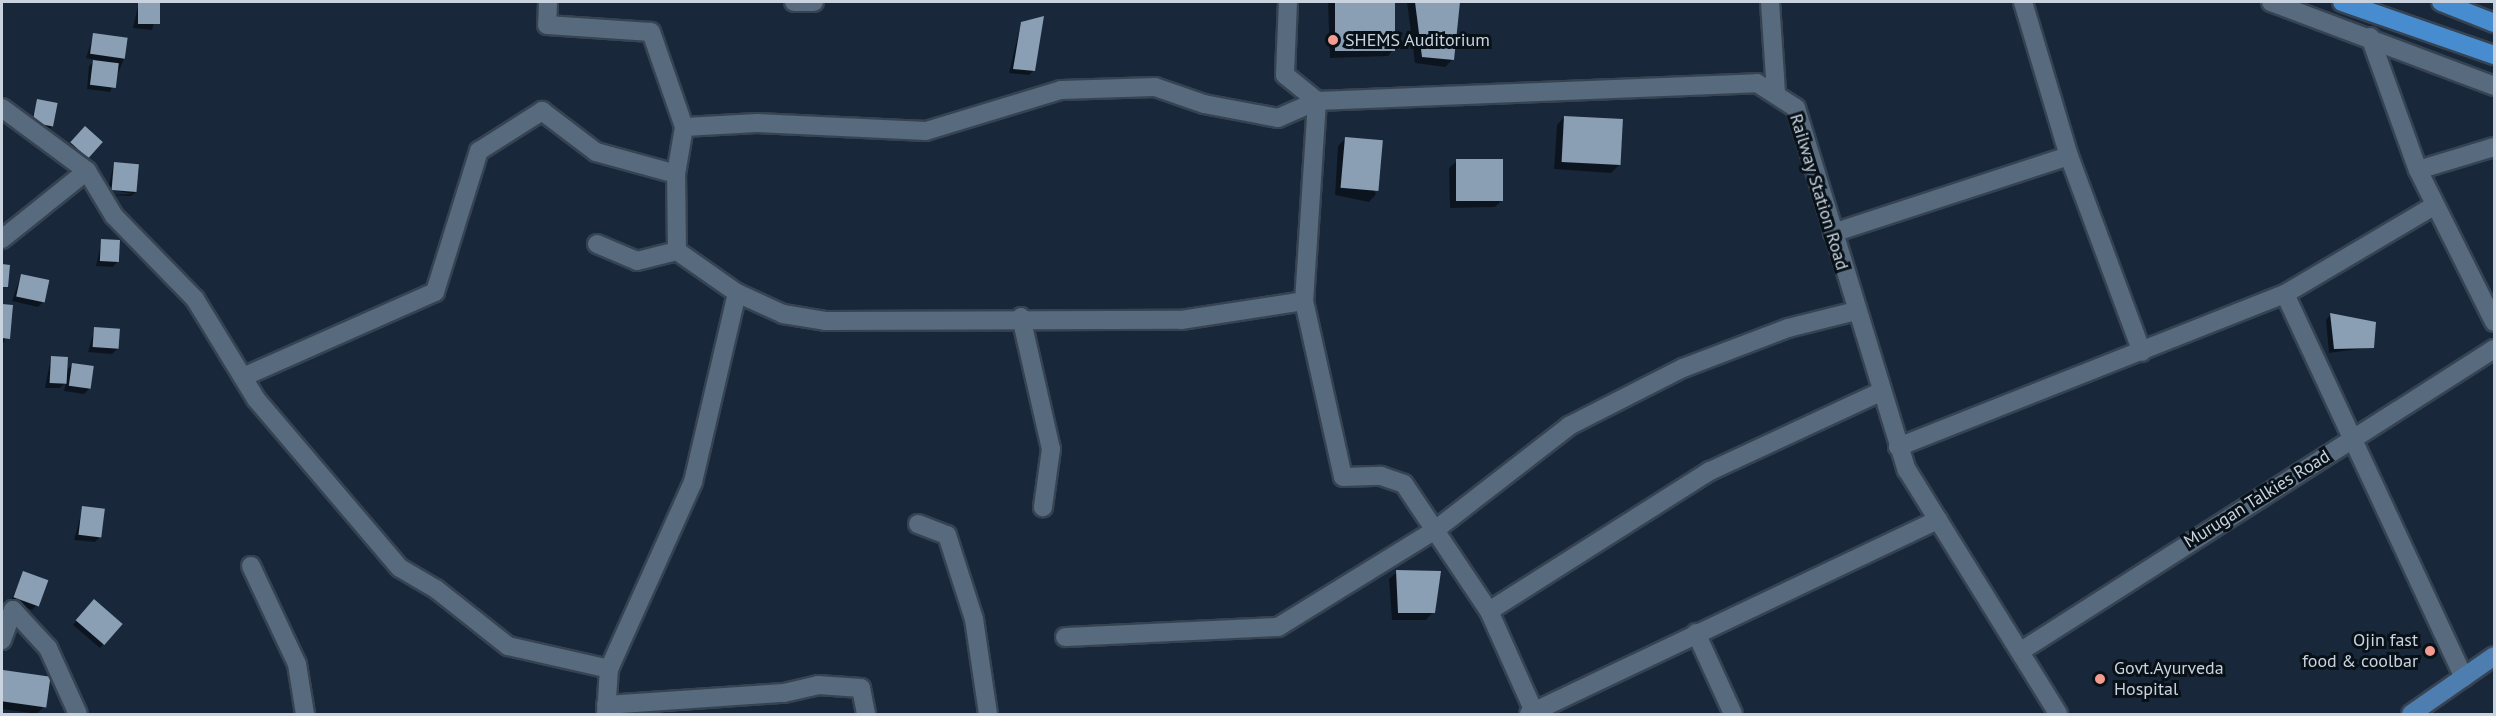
<!DOCTYPE html>
<html>
<head>
<meta charset="utf-8">
<style>
	body { margin:0 }
	#map { position:relative; width:2496px; height:716px; overflow:hidden; background:#18283a; font-family:"PT Sans",sans-serif }
	div>[style] { position:absolute }
	.shadow>* { inset:0; background:#0007 }
	.building>* { inset:0; background:#8a9eb4; transform-origin:0 0 }
	.roads { filter:drop-shadow(2px 0 #364352) drop-shadow(-2px 0 #364352) drop-shadow(0 2px #364352) drop-shadow(0 -2px #364352) }
	.minor>* { height:18px; margin:-9px; padding:0 9px; transform-origin:9px; border-radius:9px; background:#576a7e }
	.major>* { height:18px; margin:-9px; padding:0 9px; transform-origin:9px; border-radius:9px; background:#4e7eaf }
	.highway>* { height:18px; margin:-9px; padding:0 9px; transform-origin:9px; border-radius:9px; background:#488cd0 }
	.dots>* { width:16px; height:16px; translate:-50% -50%; box-sizing:border-box; border:3px solid #091118; border-radius:50% }
	span { translate:-50% -50%; white-space:nowrap; text-align:center; line-height:1.15; -webkit-text-stroke:6px #091118; paint-order:stroke }
	.poi-label { font-size:18px; color:#c9d3df }
	.left { translate:0 -50%; text-align:left }
	.right { translate:-100% -50%; text-align:right }
	.street-label { font-size:18px; color:#c9d3df }
	.frame { position:absolute; inset:0; border:3px solid #c9d3df; pointer-events:none }
</style>
</head>
<body>
<div id="map">
	<div class="shadow">
		<i style="clip-path:polygon(139px 2px,159px 3px,152px 30px,133px 28px)"></i>
		<i style="clip-path:polygon(1328px 2px,1394px 2px,1395px 48px,1388px 56px,1330px 58px)"></i>
		<i style="clip-path:polygon(1407px 2px,1459px 2px,1453px 59px,1445px 67px,1415px 63px)"></i>
		<i style="clip-path:polygon(1021px 23px,1034px 70px,1029px 75px,1009px 73px)"></i>
		<i style="clip-path:polygon(94px 34px,124px 59px,110px 92px,87px 89px,89px 66px,96px 60px,86px 58px)"></i>
		<i style="clip-path:polygon(38px 100px,52px 126px,48px 131px,29px 127px)"></i>
		<i style="clip-path:polygon(1564px 117px,1619px 165px,1611px 173px,1554px 169px,1557px 125px)"></i>
		<i style="clip-path:polygon(80px 133px,89px 157px,84px 161px,68px 148px)"></i>
		<i style="clip-path:polygon(1346px 138px,1376px 194px,1369px 202px,1335px 195px,1338px 146px)"></i>
		<i style="clip-path:polygon(1457px 161px,1502px 200px,1495px 207px,1450px 208px,1449px 168px)"></i>
		<i style="clip-path:polygon(114px 163px,136px 192px,131px 196px,107px 195px,133px 194px,108px 189px)"></i>
		<i style="clip-path:polygon(102px 240px,117px 262px,113px 267px,96px 266px)"></i>
		<i style="clip-path:polygon(2px 265px,9px 266px,2px 291px)"></i>
		<i style="clip-path:polygon(21px 275px,43px 302px,38px 307px,12px 301px)"></i>
		<i style="clip-path:polygon(2px 306px,11px 307px,4px 343px,2px 343px)"></i>
		<i style="clip-path:polygon(2330px 315px,2374px 323px,2372px 347px,2329px 353px,2326px 320px)"></i>
		<i style="clip-path:polygon(95px 328px,117px 349px,112px 354px,88px 352px)"></i>
		<i style="clip-path:polygon(51px 357px,65px 372px,73px 364px,89px 389px,84px 394px,64px 391px,66px 382px,60px 388px,45px 388px)"></i>
		<i style="clip-path:polygon(83px 507px,99px 538px,95px 542px,74px 540px)"></i>
		<i style="clip-path:polygon(1397px 572px,1433px 612px,1426px 620px,1392px 620px,1389px 579px)"></i>
		<i style="clip-path:polygon(24px 573px,37px 605px,32px 610px,10px 602px)"></i>
		<i style="clip-path:polygon(89px 606px,121px 624px,100px 648px,73px 625px)"></i>
		<i style="clip-path:polygon(4px 672px,44px 706px,37px 714px,2px 709px)"></i>
	</div>
	<div class="building">
		<i style="left:138px;top:2px;width:22px;height:22px"></i>
		<i style="left:1335px;top:2px;width:60px;height:49px"></i>
		<i style="clip-path:polygon(1415px 2px,1460px 2px,1454px 60px,1422px 57px)"></i>
		<i style="clip-path:polygon(1044px 16px,1035px 71px,1013px 69px,1021px 22px)"></i>
		<i style="left:93px;top:33px;width:35px;height:21px;rotate:8deg"></i>
		<i style="left:93px;top:60px;width:26px;height:25px;rotate:7deg"></i>
		<i style="left:37px;top:99px;width:21px;height:24px;rotate:11deg"></i>
		<i style="left:1564px;top:116px;width:59px;height:46px;rotate:3deg"></i>
		<i style="left:85px;top:126px;width:24px;height:22px;rotate:42deg"></i>
		<i style="left:1345px;top:137px;width:38px;height:51px;rotate:5deg"></i>
		<i style="left:1456px;top:159px;width:47px;height:42px"></i>
		<i style="left:114px;top:162px;width:25px;height:28px;rotate:5deg"></i>
		<i style="left:101px;top:239px;width:19px;height:22px;rotate:3deg"></i>
		<i style="clip-path:polygon(2px 264px,10px 265px,8px 287px,2px 287px)"></i>
		<i style="left:21px;top:274px;width:29px;height:23px;rotate:12deg"></i>
		<i style="clip-path:polygon(2px 304px,13px 305px,10px 339px,2px 338px)"></i>
		<i style="clip-path:polygon(2330px 313px,2376px 322px,2374px 348px,2334px 349px)"></i>
		<i style="left:94px;top:327px;width:26px;height:20px;rotate:4deg"></i>
		<i style="left:51px;top:356px;width:17px;height:27px;rotate:3deg"></i>
		<i style="left:72px;top:363px;width:22px;height:23px;rotate:8deg"></i>
		<i style="left:82px;top:506px;width:23px;height:29px;rotate:7deg"></i>
		<i style="clip-path:polygon(1396px 570px,1441px 571px,1435px 613px,1398px 613px)"></i>
		<i style="left:23px;top:571px;width:27px;height:28px;rotate:20deg"></i>
		<i style="left:94px;top:599px;width:38px;height:28px;rotate:41deg"></i>
		<i style="left:3px;top:670px;width:48px;height:31px;rotate:8deg"></i>
	</div>
	<div class="roads">
		<div class="minor">
			<i style="left:548px;top:2px;width:23px;rotate:92deg"></i>
			<i style="left:547px;top:25px;width:104px;rotate:3.9deg"></i>
			<i style="left:651px;top:32px;width:101px;rotate:70.8deg"></i>
			<i style="left:794px;top:2px;width:20px"></i>
			<i style="left:1288px;top:2px;width:73px;rotate:92.4deg"></i>
			<i style="left:1285px;top:75px;width:41px;rotate:39.1deg"></i>
			<i style="left:1317px;top:101px;width:440px;rotate:-2.3deg"></i>
			<i style="left:1757px;top:83px;width:46px;rotate:32.7deg"></i>
			<i style="left:1796px;top:108px;width:379px;rotate:73deg"></i>
			<i style="left:1907px;top:470px;width:287px;rotate:58.2deg"></i>
			<i style="left:1770px;top:2px;width:90px;rotate:86.2deg"></i>
			<i style="left:2023px;top:2px;width:161px;rotate:73.4deg"></i>
			<i style="left:2069px;top:156px;width:209px;rotate:69.6deg"></i>
			<i style="left:2271px;top:2px;width:238px;rotate:20.6deg"></i>
			<i style="left:2370px;top:37px;width:141px;rotate:70.2deg"></i>
			<i style="left:2418px;top:170px;width:170px;rotate:63.4deg"></i>
			<i style="left:2px;top:108px;width:106px;rotate:36.5deg"></i>
			<i style="left:87px;top:171px;width:52px;rotate:59deg"></i>
			<i style="left:114px;top:216px;width:116px;rotate:45.7deg"></i>
			<i style="left:195px;top:299px;width:117px;rotate:58.6deg"></i>
			<i style="left:256px;top:399px;width:222px;rotate:49.6deg"></i>
			<i style="left:400px;top:568px;width:42px;rotate:30.3deg"></i>
			<i style="left:436px;top:589px;width:92px;rotate:38.4deg"></i>
			<i style="left:508px;top:646px;width:104px;rotate:12.8deg"></i>
			<i style="left:2418px;top:170px;width:79px;rotate:-16.8deg"></i>
			<i style="left:1833px;top:233px;width:248px;rotate:-18.1deg"></i>
			<i style="left:2px;top:239px;width:109px;rotate:-38.7deg"></i>
			<i style="left:597px;top:244px;width:43px;rotate:23deg"></i>
			<i style="left:637px;top:261px;width:41px;rotate:-14deg"></i>
			<i style="left:737px;top:293px;width:51px;rotate:24.5deg"></i>
			<i style="left:783px;top:314px;width:44px;rotate:9.2deg"></i>
			<i style="left:826px;top:321px;width:355px;rotate:-0.2deg"></i>
			<i style="left:1181px;top:320px;width:124px;rotate:-8.8deg"></i>
			<i style="left:2285px;top:294px;width:423px;rotate:65deg"></i>
			<i style="left:1021px;top:317px;width:135px;rotate:77.2deg"></i>
			<i style="left:1051px;top:449px;width:59px;rotate:97.9deg"></i>
			<i style="left:243px;top:377px;width:210px;rotate:-23.9deg"></i>
			<i style="left:435px;top:292px;width:148px;rotate:-72.7deg"></i>
			<i style="left:479px;top:151px;width:75px;rotate:-32.4deg"></i>
			<i style="left:542px;top:111px;width:68px;rotate:37.2deg"></i>
			<i style="left:596px;top:152px;width:83px;rotate:15.4deg"></i>
			<i style="left:1898px;top:447px;width:416px;rotate:-21.6deg"></i>
			<i style="left:2285px;top:294px;width:173px;rotate:-30.6deg"></i>
			<i style="left:918px;top:524px;width:31px;rotate:21deg"></i>
			<i style="left:947px;top:535px;width:88px;rotate:72.2deg"></i>
			<i style="left:974px;top:619px;width:96px;rotate:81.6deg"></i>
			<i style="left:251px;top:566px;width:108px;rotate:64.9deg"></i>
			<i style="left:297px;top:664px;width:51px;rotate:80.9deg"></i>
			<i style="left:1489px;top:611px;width:262px;rotate:-32.4deg"></i>
			<i style="left:1710px;top:471px;width:187px;rotate:-24.9deg"></i>
			<i style="left:1696px;top:633px;width:89px;rotate:65.4deg"></i>
			<i style="left:1065px;top:637px;width:213px;rotate:-2.7deg"></i>
			<i style="left:1278px;top:627px;width:185px;rotate:-31.7deg"></i>
			<i style="left:1435px;top:530px;width:170px;rotate:-37.8deg"></i>
			<i style="left:1569px;top:426px;width:128px;rotate:-27deg"></i>
			<i style="left:1683px;top:368px;width:112px;rotate:-20.9deg"></i>
			<i style="left:1788px;top:328px;width:70px;rotate:-14deg"></i>
			<i style="left:2px;top:640px;width:32px;rotate:-70deg"></i>
			<i style="left:13px;top:610px;width:52px;rotate:47.4deg"></i>
			<i style="left:48px;top:648px;width:72px;rotate:65.6deg"></i>
			<i style="left:2021px;top:651px;width:561px;rotate:-32.56deg"></i>
			<i style="left:606px;top:705px;width:178px;rotate:-3.9deg"></i>
			<i style="left:784px;top:693px;width:35px;rotate:-13deg"></i>
			<i style="left:818px;top:685px;width:43px;rotate:4deg"></i>
			<i style="left:861px;top:688px;width:26px;rotate:79deg"></i>
			<i style="left:606px;top:714px;width:45px;rotate:-86.2deg"></i>
			<i style="left:609px;top:669px;width:205px;rotate:-65.8deg"></i>
			<i style="left:693px;top:482px;width:194px;rotate:-76.9deg"></i>
			<i style="left:737px;top:293px;width:73px;rotate:-145deg"></i>
			<i style="left:677px;top:251px;width:77px;rotate:-90.7deg"></i>
			<i style="left:676px;top:174px;width:48px;rotate:-80.3deg"></i>
			<i style="left:684px;top:127px;width:73px;rotate:-3.1deg"></i>
			<i style="left:757px;top:123px;width:169px;rotate:2.7deg"></i>
			<i style="left:926px;top:131px;width:141px;rotate:-16.9deg"></i>
			<i style="left:1061px;top:90px;width:94px;rotate:-1.8deg"></i>
			<i style="left:1155px;top:87px;width:52px;rotate:19.1deg"></i>
			<i style="left:1204px;top:104px;width:75px;rotate:10.7deg"></i>
			<i style="left:1278px;top:118px;width:43px;rotate:-23.6deg"></i>
			<i style="left:1317px;top:101px;width:200px;rotate:93.7deg"></i>
			<i style="left:1304px;top:301px;width:180px;rotate:77.5deg"></i>
			<i style="left:1343px;top:477px;width:38px;rotate:-2deg"></i>
			<i style="left:1381px;top:476px;width:24px;rotate:19deg"></i>
			<i style="left:1404px;top:484px;width:153px;rotate:56.2deg"></i>
			<i style="left:1489px;top:611px;width:113px;rotate:65.9deg"></i>
			<i style="left:1529px;top:714px;width:453px;rotate:-25.4deg"></i>
		</div>
		<div class="major">
			<i style="left:2411px;top:714px;width:101px;rotate:-34.9deg"></i>
		</div>
		<div class="highway">
			<i style="left:2342px;top:2px;width:161px;rotate:19.2deg"></i>
			<i style="left:2441px;top:2px;width:57px;rotate:21.6deg"></i>
		</div>
	</div>
	<div class="dots">
		<i style="left:1333px;top:40px;background:#f59c90"></i>
		<i style="left:2430px;top:651px;background:#f59c90"></i>
		<i style="left:2100px;top:679px;background:#f59c90"></i>
	</div>
	<div class="poi-label">
		<span class="left" style="left:1345px;top:40px">SHEMS Auditorium</span>
		<span class="right" style="left:2418px;top:651px">Ojin fast<br>food &amp; coolbar</span>
		<span class="left" style="left:2114px;top:679px">Govt.Ayurveda<br>Hospital</span>
	</div>
	<div class="street-label">
		<span style="left:1819px;top:192px;rotate:73deg">Railway Station Road</span>
		<span style="left:2257px;top:499px;rotate:-32deg">Murugan Talkies Road</span>
	</div>
	<div class="frame"></div>
</div>
</body>
</html>
